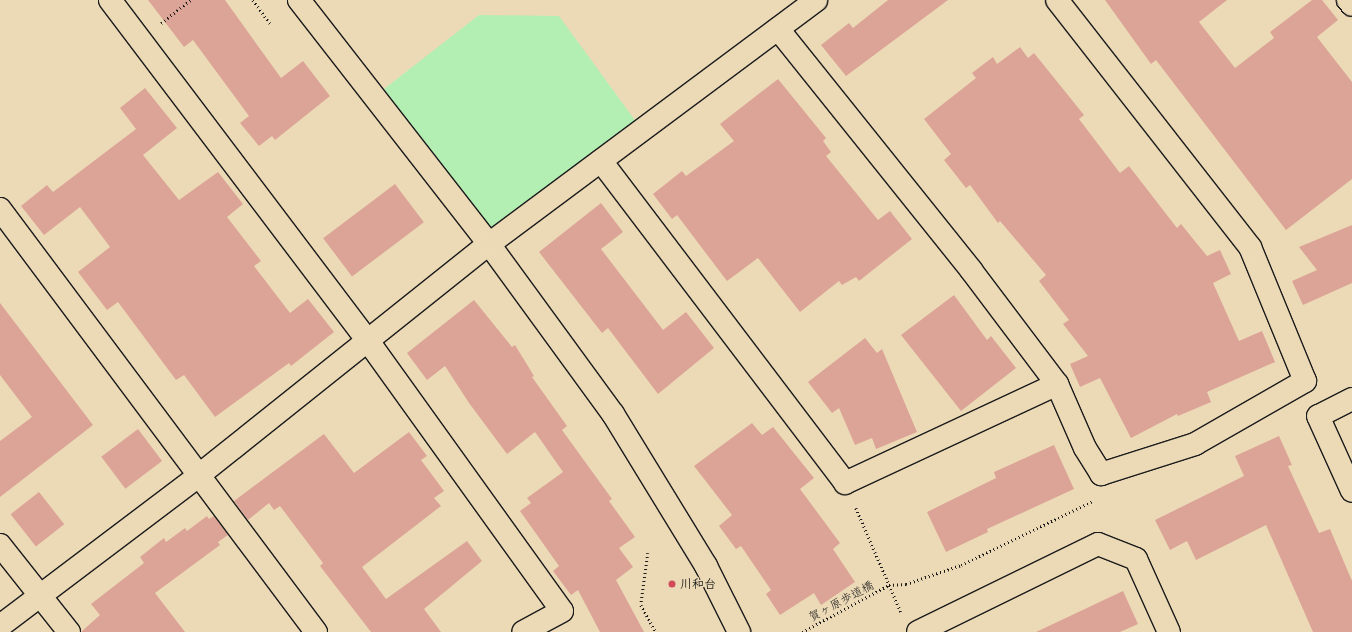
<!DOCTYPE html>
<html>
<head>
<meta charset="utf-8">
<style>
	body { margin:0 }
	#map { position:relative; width:1352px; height:632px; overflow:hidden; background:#ecdab7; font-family:Mali,"Klee One",sans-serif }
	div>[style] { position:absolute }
	.green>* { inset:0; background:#b3eeb3 }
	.building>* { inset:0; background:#dca496; transform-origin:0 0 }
	.path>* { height:2.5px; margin-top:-1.25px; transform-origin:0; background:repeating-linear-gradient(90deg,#1c1c1c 0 1px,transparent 0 4px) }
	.roads { filter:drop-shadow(1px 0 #1c1c1c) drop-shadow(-1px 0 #1c1c1c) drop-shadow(0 1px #1c1c1c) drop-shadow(0 -1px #1c1c1c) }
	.minor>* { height:22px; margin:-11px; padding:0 11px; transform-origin:11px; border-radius:11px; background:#ecdab7 }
	.dots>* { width:11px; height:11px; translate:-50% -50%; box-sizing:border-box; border:2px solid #ecdab7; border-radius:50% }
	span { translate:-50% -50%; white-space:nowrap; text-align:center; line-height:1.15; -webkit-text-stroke:3px #ecdab7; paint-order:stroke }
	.poi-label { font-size:12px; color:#1c1c1c; font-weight:700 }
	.left { translate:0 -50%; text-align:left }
	.street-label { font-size:12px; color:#1c1c1c }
</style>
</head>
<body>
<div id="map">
	<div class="green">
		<i style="clip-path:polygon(479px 15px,559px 16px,637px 123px,490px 231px,384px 89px)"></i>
	</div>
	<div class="building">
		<i style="clip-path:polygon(148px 0,225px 0,281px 78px,303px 61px,330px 96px,275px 140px,272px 136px,259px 146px,240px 123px,249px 116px,193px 40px,184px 47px)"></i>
		<i style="clip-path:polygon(888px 0,948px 0,846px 76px,821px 45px,849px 23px,853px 28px)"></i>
		<i style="clip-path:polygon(1105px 0,1227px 0,1199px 22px,1235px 68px,1274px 38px,1270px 32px,1312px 0,1322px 0,1338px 20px,1317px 37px,1352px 82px,1352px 179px,1286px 230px,1156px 60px,1151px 64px)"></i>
		<i style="clip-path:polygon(1020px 47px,1028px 58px,1034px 53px,1084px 115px,1079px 119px,1120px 173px,1129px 166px,1177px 228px,1181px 224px,1207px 256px,1220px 250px,1231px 274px,1213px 283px,1239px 341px,1262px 331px,1275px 362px,1207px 392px,1211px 402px,1178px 416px,1177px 414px,1131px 438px,1100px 378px,1080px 387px,1070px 364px,1088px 356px,1063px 324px,1069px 320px,1039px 281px,1046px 275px,1000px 221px,998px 223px,970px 185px,966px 188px,944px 160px,951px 154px,924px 119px,976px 78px,972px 73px,993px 57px,997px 64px)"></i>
		<i style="clip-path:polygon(778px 79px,826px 138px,823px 141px,831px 152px,826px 156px,878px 220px,890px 211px,912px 239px,859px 281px,856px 277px,842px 285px,839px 281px,800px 312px,758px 258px,727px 281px,677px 215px,672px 219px,653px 194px,682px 171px,686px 176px,734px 141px,720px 124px)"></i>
		<i style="clip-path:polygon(145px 88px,177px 128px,143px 155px,179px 200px,218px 172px,243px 204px,227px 217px,261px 261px,254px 266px,290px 313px,308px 299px,334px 332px,291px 366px,289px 363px,215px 417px,184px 375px,176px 380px,118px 302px,107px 310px,78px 272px,110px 247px,80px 207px,44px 235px,21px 206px,47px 185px,53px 192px,136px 129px,120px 108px)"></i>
		<i style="left:395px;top:184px;width:48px;height:90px;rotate:53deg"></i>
		<i style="clip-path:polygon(601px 203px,623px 232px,601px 249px,663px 330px,686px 312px,714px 348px,658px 394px,608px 328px,602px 333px,539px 252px)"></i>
		<i style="clip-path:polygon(1352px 225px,1352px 283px,1303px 305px,1292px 281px,1317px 270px,1299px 247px)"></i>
		<i style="clip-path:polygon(954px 295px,987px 340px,991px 336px,1016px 368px,961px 411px,901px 335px)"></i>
		<i style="clip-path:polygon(474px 300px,512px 347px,515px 345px,534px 376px,532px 377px,567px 426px,562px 430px,612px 499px,609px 501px,635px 537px,619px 548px,633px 567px,616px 580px,644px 632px,600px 632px,578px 590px,571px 595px,553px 571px,559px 566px,520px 511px,531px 503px,527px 498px,563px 472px,535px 432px,507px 454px,469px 403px,445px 366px,427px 380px,407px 353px)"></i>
		<i style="clip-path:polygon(0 303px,93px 425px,0 497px,0 441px,32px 417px,0 375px)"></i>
		<i style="clip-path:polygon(865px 338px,877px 353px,882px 349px,917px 432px,876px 449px,872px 438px,855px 445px,839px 408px,832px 413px,808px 382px)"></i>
		<i style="clip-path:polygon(752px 423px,762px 435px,773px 427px,814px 478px,800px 489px,840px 543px,833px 549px,855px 582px,821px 605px,814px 593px,780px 615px,766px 594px,771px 590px,741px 546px,736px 549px,719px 526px,732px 515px,694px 466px)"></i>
		<i style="left:138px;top:429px;width:40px;height:46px;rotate:53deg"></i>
		<i style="clip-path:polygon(409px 432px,427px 456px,421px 460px,444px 491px,434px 498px,441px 506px,362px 567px,386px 599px,467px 541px,482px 561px,424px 609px,441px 632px,371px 632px,320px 566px,323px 563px,280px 506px,274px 510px,269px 503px,248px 520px,234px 501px,324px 434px,354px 473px)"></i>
		<i style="clip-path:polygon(1279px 436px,1292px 465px,1288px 466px,1319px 533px,1330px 529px,1352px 581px,1352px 632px,1313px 632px,1266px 525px,1196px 560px,1187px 541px,1170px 550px,1155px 520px,1244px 476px,1235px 456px)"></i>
		<i style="clip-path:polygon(1054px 445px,1074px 489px,987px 529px,988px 532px,946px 552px,927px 512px,996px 478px,994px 472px)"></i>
		<i style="left:39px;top:492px;width:41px;height:36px;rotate:52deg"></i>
		<i style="clip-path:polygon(207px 516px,209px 519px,214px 516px,228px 535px,218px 542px,220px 545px,155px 593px,185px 632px,81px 632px,100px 615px,91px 604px,144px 563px,140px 557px,164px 538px,166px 542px,185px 528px,187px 531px)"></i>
		<i style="clip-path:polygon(1123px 591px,1138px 624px,1120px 632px,1036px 632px)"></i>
	</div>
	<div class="path">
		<i style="left:253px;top:0;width:29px;rotate:54deg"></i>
		<i style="left:161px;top:23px;width:37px;rotate:-38deg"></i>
		<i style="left:856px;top:508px;width:113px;rotate:66.6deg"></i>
		<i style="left:648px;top:553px;width:52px;rotate:97.7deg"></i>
		<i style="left:641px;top:605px;width:31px;rotate:61deg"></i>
		<i style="left:802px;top:632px;width:99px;rotate:-28.4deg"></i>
		<i style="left:889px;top:585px;width:17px;rotate:-3deg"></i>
		<i style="left:906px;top:584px;width:58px;rotate:-19.1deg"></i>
		<i style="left:961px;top:565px;width:147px;rotate:-25.9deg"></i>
	</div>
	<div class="roads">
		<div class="minor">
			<i style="left:110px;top:0;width:428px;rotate:52.9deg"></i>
			<i style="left:368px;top:341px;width:332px;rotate:54.3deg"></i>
			<i style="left:562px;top:611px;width:44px;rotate:151.7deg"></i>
			<i style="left:299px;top:0;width:309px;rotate:52.1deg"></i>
			<i style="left:489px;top:244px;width:210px;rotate:53.9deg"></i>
			<i style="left:613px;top:414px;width:178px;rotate:58.5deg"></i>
			<i style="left:706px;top:566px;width:74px;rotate:63.4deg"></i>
			<i style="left:1348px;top:0;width:6px;rotate:51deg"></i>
			<i style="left:778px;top:29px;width:309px;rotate:51.3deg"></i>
			<i style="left:971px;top:270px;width:143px;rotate:53deg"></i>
			<i style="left:1057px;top:384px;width:70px;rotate:66.4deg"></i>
			<i style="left:1085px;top:448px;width:31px;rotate:58deg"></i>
			<i style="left:1101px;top:474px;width:99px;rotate:-17.7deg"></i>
			<i style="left:1195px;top:444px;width:127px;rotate:-29.8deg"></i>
			<i style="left:1305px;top:381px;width:145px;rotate:-112.3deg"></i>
			<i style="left:1250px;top:247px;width:313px;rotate:-128deg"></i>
			<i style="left:601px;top:161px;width:404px;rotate:52.8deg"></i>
			<i style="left:845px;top:483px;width:234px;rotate:-25deg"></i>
			<i style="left:0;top:209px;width:528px;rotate:53.24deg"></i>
			<i style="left:1352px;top:399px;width:38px;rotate:153deg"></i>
			<i style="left:1318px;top:416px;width:82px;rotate:65.6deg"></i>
			<i style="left:0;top:545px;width:111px;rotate:51.6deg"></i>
			<i style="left:0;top:626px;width:248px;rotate:-37.1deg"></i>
			<i style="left:198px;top:476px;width:372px;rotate:-38.6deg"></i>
			<i style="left:489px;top:244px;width:408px;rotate:-36.7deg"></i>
			<i style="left:918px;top:632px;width:200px;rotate:-26.1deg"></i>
			<i style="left:1098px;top:544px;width:41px;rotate:21.5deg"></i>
			<i style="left:1136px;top:559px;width:80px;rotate:65.7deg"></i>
		</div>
	</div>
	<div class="dots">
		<i style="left:672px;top:584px;background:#d1495b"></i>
	</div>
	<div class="poi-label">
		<span class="left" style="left:680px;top:584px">川和台</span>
	</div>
	<div class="street-label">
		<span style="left:841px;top:601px;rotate:-28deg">賀ヶ原歩道橋</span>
	</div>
</div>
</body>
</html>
